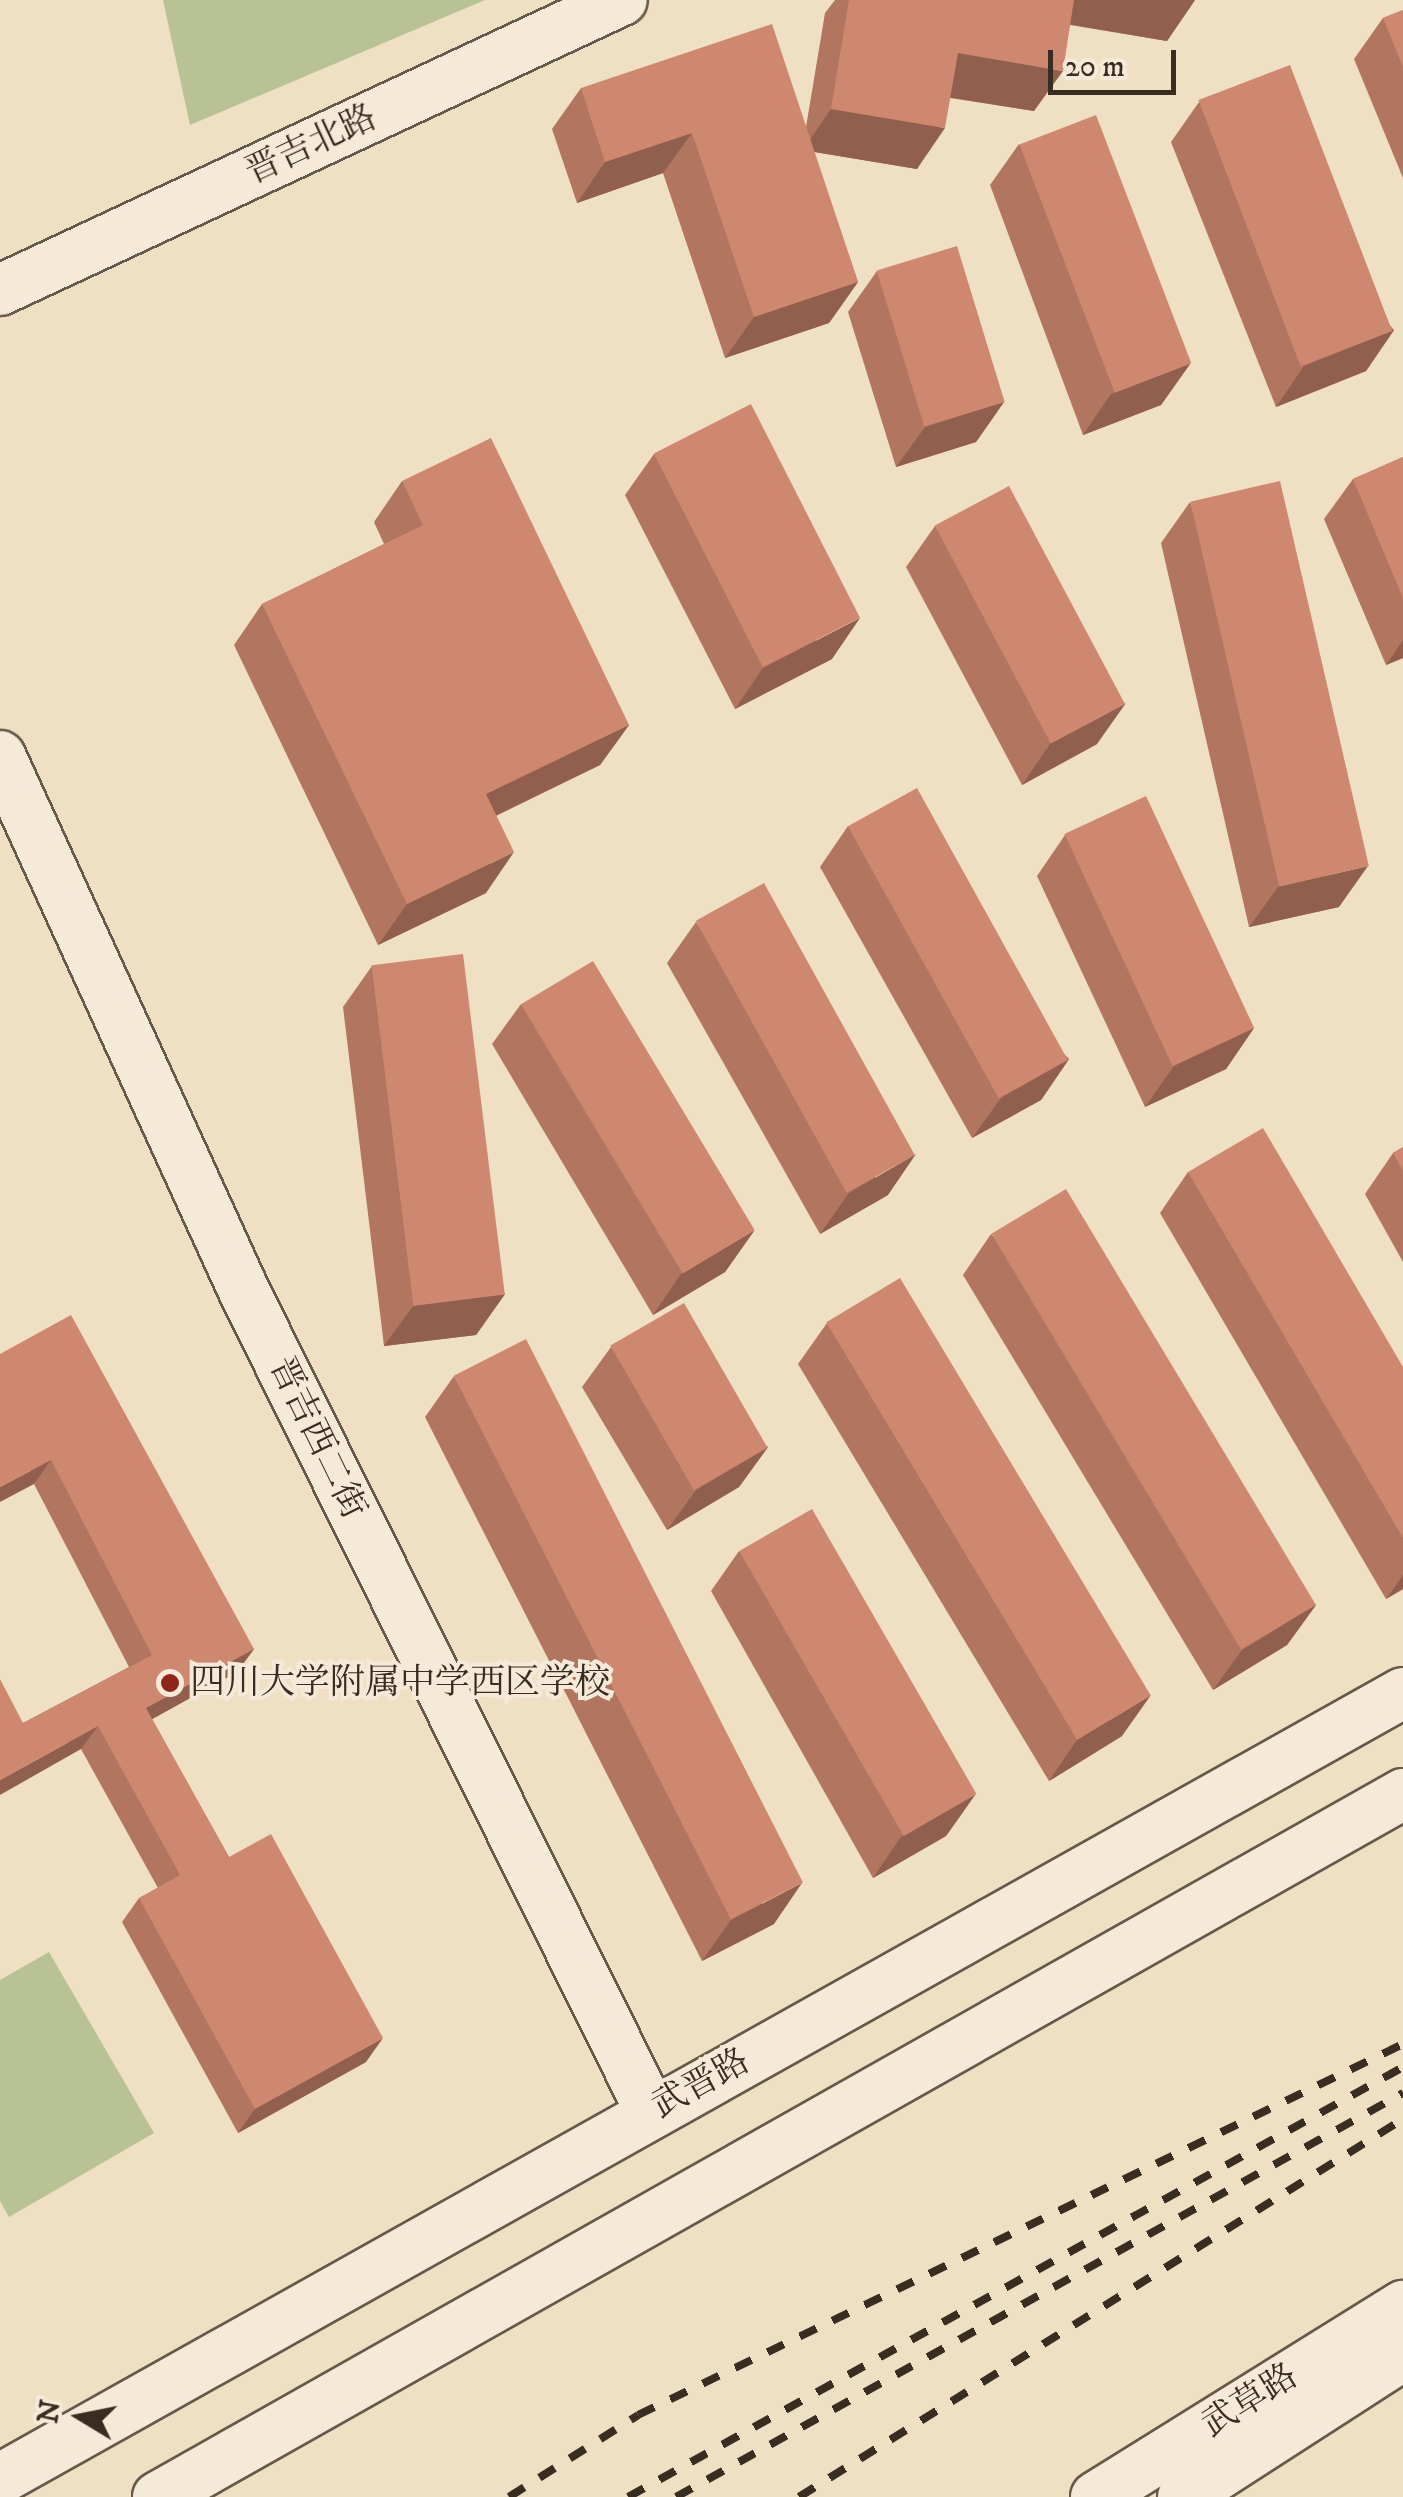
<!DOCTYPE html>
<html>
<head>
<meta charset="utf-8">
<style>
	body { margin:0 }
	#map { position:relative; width:1403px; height:2497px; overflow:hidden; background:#efdfc3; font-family:"IM FELL DW Pica","Noto Serif SC",serif }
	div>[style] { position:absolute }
	.green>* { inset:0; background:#b9c294 }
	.roads { filter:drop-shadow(2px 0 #665949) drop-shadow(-2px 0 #665949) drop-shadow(0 2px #665949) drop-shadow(0 -2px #665949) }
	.minor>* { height:50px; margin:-25px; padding:0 25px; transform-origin:25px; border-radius:25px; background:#f5ead8 }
	.rail>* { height:8px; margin-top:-4px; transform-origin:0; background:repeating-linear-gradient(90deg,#392c20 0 18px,transparent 0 36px) }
	.wall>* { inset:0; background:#b27560 }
	.shaded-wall>* { inset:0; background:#915f4e }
	.building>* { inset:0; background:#cf8870; transform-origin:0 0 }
	.dots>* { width:28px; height:28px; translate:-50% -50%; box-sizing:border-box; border:5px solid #f5ead8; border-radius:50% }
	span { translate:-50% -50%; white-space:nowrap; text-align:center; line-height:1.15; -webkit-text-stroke:8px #f5ead8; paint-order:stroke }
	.street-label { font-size:35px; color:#392c20 }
	.poi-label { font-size:35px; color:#392c20 }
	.left { translate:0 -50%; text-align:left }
	.north { position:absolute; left:30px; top:2367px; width:100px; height:100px; -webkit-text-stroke:8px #f5ead8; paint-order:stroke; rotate:280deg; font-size:28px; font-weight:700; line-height:40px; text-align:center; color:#392c20 }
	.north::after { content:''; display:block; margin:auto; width:35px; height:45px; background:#392c20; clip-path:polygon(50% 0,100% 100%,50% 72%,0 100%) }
	.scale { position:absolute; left:1048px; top:50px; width:128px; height:45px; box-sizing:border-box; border:5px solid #392c20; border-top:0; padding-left:12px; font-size:30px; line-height:35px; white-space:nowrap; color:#392c20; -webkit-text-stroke:8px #f5ead8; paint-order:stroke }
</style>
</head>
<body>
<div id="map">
	<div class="green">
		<i style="clip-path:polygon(163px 0,485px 0,190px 125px)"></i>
		<i style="clip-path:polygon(49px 1952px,154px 2133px,9px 2217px,0 2201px,0 1980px)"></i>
	</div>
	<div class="roads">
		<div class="minor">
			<i style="left:0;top:290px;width:686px;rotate:-25deg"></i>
			<i style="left:0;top:756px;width:590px;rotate:65.48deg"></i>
			<i style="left:245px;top:1293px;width:914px;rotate:63.63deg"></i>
			<i style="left:0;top:2479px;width:1608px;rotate:-29.26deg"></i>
			<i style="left:158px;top:2497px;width:1430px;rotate:-29.45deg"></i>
			<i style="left:1096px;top:2497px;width:362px;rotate:-31.9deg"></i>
			<i style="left:1183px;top:2497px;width:262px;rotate:-32.8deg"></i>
		</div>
	</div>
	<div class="rail">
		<i style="left:509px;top:2497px;width:153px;rotate:-32.4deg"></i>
		<i style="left:638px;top:2415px;width:850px;rotate:-25.87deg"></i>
		<i style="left:628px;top:2497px;width:886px;rotate:-29.02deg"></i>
		<i style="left:676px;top:2497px;width:832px;rotate:-29.06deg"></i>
		<i style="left:799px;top:2497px;width:713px;rotate:-32.04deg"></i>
	</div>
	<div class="wall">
		<i style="clip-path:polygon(835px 0,1195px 0,1167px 41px,1070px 25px,1034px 111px,950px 98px,917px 169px,814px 152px,858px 282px,829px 323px,725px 358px,663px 173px,577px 203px,552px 129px,581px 88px,806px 127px,825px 13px)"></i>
		<i style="clip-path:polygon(1403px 10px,1403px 178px,1354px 59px,1383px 18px)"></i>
		<i style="clip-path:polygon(1199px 102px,1394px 330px,1366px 371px,1276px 407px,1171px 142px)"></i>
		<i style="clip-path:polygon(1019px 144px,1190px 364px,1161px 405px,1083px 435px,990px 185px)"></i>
		<i style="clip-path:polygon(877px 271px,1004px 402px,976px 442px,896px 467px,848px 312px)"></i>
		<i style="clip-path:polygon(654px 454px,832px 659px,735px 709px,625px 495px)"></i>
		<i style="clip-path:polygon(1403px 457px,1403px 658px,1386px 665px,1324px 519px,1353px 479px)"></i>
		<i style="clip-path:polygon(402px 481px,629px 725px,600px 765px,496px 816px,486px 893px,378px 945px,234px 645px,262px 604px,384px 544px,374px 522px)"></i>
		<i style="clip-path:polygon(1190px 502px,1339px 907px,1249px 927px,1161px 543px)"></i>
		<i style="clip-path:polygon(935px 526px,1097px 744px,1022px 785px,906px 567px)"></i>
		<i style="clip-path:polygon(848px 826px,1069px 1059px,1041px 1100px,972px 1138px,820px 867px)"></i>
		<i style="clip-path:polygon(1065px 835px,1254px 1028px,1226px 1069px,1145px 1107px,1037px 876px)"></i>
		<i style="clip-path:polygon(696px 922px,888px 1195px,820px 1234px,667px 963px)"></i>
		<i style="clip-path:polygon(372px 966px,505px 1294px,476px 1335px,384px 1346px,343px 1007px)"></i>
		<i style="clip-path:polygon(521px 1004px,754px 1231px,725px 1272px,653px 1315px,492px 1044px)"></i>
		<i style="clip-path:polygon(1403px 1147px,1403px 1262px,1365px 1194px,1393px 1153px)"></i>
		<i style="clip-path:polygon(1188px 1172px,1403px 1367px,1403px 1589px,1386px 1599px,1160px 1213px)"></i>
		<i style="clip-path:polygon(991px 1234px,1316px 1605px,1287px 1645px,1213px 1690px,963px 1275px)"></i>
		<i style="clip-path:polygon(827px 1323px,1122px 1736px,1049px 1781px,798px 1364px)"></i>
		<i style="clip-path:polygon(611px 1347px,768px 1447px,739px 1487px,667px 1530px,582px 1387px)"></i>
		<i style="clip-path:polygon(0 1354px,254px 1649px,237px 1672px,152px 1719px,229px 1857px,366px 2062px,238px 2133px,122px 1922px,139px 1898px,158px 1888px,81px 1749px,23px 1723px,129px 1667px,34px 1484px)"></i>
		<i style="clip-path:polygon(454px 1376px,774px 1924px,702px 1961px,425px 1417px)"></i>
		<i style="clip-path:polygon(739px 1551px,975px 1795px,946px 1836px,873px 1878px,711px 1591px)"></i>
	</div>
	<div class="shaded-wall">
		<i style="clip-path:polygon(1064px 0,1195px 0,1167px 41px,1049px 21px)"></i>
		<i style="clip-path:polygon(958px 53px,1063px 71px,1034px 111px,929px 94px)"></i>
		<i style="clip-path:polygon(831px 109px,945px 128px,917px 169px,803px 150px)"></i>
		<i style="clip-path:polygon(692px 133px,663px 173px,577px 203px,605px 162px)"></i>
		<i style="clip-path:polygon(858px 282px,829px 323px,725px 358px,754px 317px)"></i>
		<i style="clip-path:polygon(1394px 330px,1366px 371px,1276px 407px,1304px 366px)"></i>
		<i style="clip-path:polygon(1190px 364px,1161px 405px,1083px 435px,1111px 394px)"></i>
		<i style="clip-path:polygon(1004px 402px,976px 442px,896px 467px,925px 427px)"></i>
		<i style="clip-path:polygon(860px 618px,832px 659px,735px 709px,763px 668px)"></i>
		<i style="clip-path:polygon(1403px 640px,1403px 658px,1386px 665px)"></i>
		<i style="clip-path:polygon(1126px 703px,1097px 744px,1022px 785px,1050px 744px)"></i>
		<i style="clip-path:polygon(629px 725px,600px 765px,457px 834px,486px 794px)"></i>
		<i style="clip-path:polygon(514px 852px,486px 893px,378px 945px,407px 904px)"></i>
		<i style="clip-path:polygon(1368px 866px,1339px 907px,1249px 927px,1278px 887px)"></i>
		<i style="clip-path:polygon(1254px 1028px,1226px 1069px,1145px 1107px,1174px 1066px)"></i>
		<i style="clip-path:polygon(1069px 1059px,1041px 1100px,972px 1138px,1001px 1098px)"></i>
		<i style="clip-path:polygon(916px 1154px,888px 1195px,820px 1234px,849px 1193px)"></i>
		<i style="clip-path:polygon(754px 1231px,725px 1272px,653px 1315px,681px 1274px)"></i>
		<i style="clip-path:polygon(505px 1294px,476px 1335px,384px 1346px,413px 1306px)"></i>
		<i style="clip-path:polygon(768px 1447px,739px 1487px,667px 1530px,696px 1490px)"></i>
		<i style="clip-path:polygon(51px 1460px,34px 1484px,0 1502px,0 1487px)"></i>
		<i style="clip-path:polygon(1403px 1575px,1403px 1589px,1386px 1599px)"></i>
		<i style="clip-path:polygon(1316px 1605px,1287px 1645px,1213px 1690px,1242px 1650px)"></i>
		<i style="clip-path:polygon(254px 1649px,237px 1672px,129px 1732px,146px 1708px)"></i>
		<i style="clip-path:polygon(1151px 1695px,1122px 1736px,1049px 1781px,1077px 1740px)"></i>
		<i style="clip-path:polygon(98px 1726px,81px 1749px,0 1795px,0 1780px)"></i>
		<i style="clip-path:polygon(975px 1795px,946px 1836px,873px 1878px,901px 1837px)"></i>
		<i style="clip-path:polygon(802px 1883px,774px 1924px,702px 1961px,731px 1920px)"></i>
		<i style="clip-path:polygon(383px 2038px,366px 2062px,238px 2133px,255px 2109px)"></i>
	</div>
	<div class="building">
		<i style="clip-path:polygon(849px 0,1074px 0,1063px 71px,958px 53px,945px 128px,831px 109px)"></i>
		<i style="clip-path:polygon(1403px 10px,1403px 67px,1383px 18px)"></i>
		<i style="clip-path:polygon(772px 24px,858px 282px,754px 317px,692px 133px,605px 162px,581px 88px)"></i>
		<i style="left:1290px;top:65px;width:285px;height:98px;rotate:69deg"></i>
		<i style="left:1096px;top:115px;width:266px;height:82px;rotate:69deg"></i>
		<i style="left:957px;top:246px;width:163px;height:84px;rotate:73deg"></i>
		<i style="left:751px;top:404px;width:240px;height:109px;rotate:63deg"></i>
		<i style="clip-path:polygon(491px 438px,629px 725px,486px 794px,514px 852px,407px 904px,262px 604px,423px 525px,402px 481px)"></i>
		<i style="clip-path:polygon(1403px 457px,1403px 598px,1353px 479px)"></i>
		<i style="left:1280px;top:481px;width:395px;height:92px;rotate:77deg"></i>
		<i style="left:1009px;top:486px;width:247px;height:84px;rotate:62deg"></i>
		<i style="left:917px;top:788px;width:311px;height:79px;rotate:61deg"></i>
		<i style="left:1146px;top:796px;width:256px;height:90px;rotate:65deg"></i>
		<i style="left:764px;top:883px;width:311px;height:78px;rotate:61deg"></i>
		<i style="left:463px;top:954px;width:343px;height:92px;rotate:83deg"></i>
		<i style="left:593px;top:961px;width:314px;height:84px;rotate:59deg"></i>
		<i style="clip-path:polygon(1263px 1128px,1403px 1367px,1403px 1538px,1188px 1172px)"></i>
		<i style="clip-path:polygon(1403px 1147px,1403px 1171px,1393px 1153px)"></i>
		<i style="left:1066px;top:1189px;width:485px;height:87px;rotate:59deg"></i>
		<i style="left:900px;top:1278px;width:487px;height:86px;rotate:59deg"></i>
		<i style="left:684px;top:1303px;width:167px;height:85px;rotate:60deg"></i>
		<i style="clip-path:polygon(71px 1315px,254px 1649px,146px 1708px,229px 1857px,271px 1834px,383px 2038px,255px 2109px,139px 1898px,180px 1875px,98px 1726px,0 1780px,0 1679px,23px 1723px,152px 1655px,51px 1460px,0 1487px,0 1354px)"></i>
		<i style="left:526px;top:1339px;width:610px;height:81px;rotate:63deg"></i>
		<i style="left:812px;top:1509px;width:329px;height:84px;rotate:60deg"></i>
	</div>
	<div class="dots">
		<i style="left:170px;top:1683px;background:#8f2418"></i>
	</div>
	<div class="street-label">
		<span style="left:311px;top:145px;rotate:-25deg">晋吉北路</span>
		<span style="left:317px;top:1438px;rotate:64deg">晋吉西二街</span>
		<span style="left:701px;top:2084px;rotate:-29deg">武晋路</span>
		<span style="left:1250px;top:2401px;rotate:-32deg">武草路</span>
	</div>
	<div class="poi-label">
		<span class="left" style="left:190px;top:1683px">四川大学附属中学西区学校</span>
	</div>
	<div class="north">N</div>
	<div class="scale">20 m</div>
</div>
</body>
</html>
